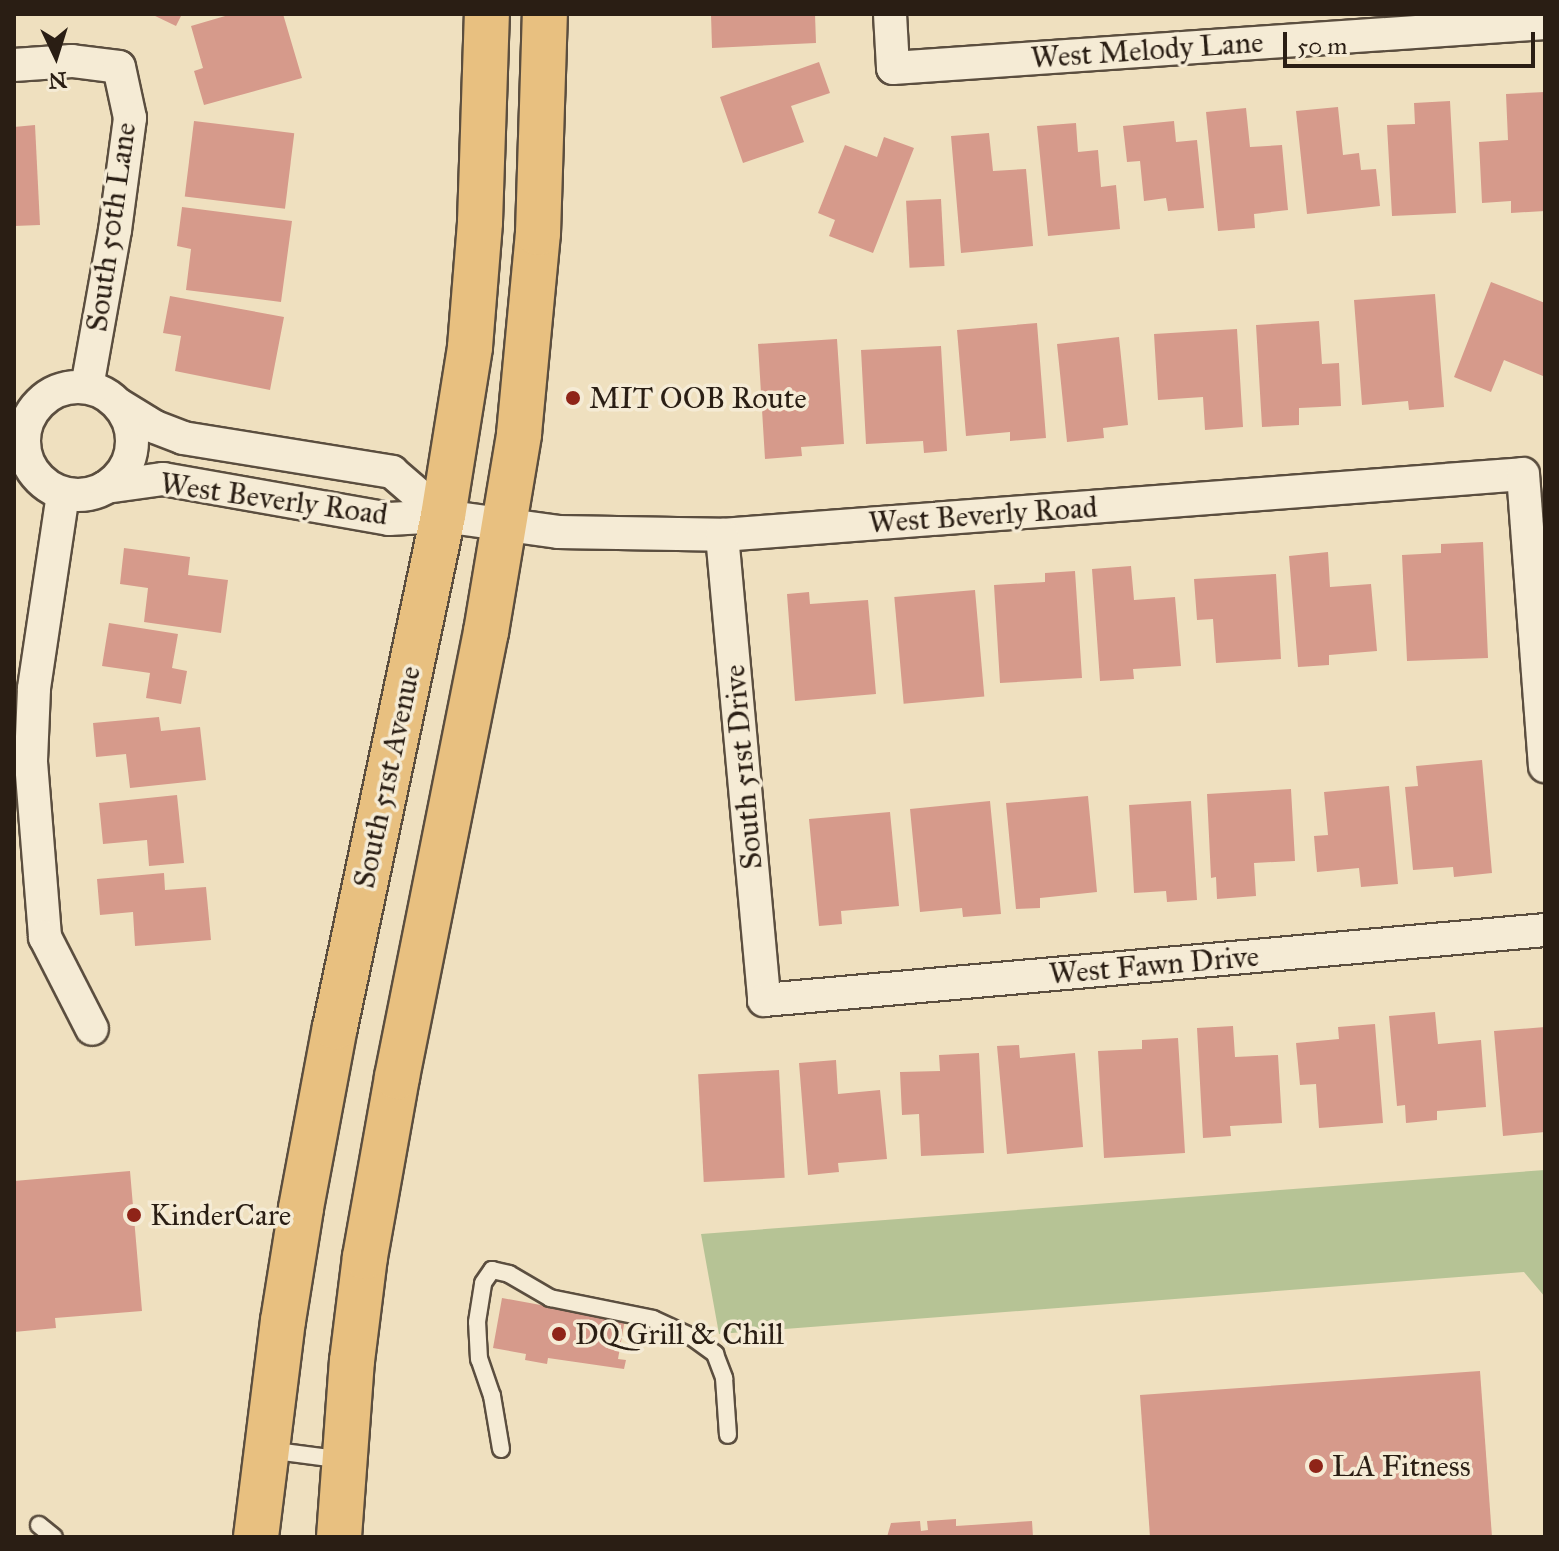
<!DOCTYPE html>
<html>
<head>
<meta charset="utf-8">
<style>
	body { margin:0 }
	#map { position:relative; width:1559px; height:1551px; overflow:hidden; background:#efe0bf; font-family:"IM FELL Great Primer",serif }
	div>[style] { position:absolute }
	.green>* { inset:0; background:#b6c395 }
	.building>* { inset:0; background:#d69a8b; transform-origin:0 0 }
	.roads { filter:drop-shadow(2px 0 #5b4e3f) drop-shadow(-2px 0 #5b4e3f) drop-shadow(0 2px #5b4e3f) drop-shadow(0 -2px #5b4e3f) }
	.service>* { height:16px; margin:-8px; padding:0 8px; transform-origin:8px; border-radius:8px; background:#f5ebd5 }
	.minor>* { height:32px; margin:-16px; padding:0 16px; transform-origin:16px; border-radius:16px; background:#f5ebd5 }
	.minor>.ring { margin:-16px; padding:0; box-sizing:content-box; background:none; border:32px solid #f5ebd5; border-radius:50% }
	.primary>* { height:44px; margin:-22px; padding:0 22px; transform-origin:22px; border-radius:22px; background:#e8c080 }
	.dots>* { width:22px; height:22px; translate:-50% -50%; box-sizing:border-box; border:4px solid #f5ebd5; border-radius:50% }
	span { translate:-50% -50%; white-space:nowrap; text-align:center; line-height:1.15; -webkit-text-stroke:7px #f5ebd5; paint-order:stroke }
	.street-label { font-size:30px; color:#2a1e14 }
	.poi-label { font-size:30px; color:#2a1e14 }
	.left { translate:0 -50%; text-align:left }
	.frame { position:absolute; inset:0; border:16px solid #2a1e14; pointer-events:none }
	.north { position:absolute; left:16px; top:16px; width:80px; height:80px; -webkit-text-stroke:6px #f5ebd5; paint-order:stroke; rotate:176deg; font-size:22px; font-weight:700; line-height:32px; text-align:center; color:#2a1e14 }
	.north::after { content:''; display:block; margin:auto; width:28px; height:36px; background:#2a1e14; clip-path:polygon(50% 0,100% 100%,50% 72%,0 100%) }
	.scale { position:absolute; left:1283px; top:32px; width:252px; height:36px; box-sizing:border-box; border:4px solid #2a1e14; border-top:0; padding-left:10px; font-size:24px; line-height:28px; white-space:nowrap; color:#2a1e14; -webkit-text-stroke:6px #f5ebd5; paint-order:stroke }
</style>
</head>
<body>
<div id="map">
	<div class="green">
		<i style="clip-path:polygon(1545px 1170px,1545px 1297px,1524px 1272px,719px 1334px,701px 1234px)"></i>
	</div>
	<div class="building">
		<i style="clip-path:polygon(151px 14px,182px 14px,176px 26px)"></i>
		<i style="clip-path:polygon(232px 14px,283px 14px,302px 78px,204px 105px,194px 71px,203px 68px,191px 26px)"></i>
		<i style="clip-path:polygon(711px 14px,815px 14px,816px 43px,712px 48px)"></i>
		<i style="clip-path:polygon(819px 62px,830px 93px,791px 106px,804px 142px,743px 163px,720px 97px)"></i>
		<i style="clip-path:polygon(1545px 92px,1545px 211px,1511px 213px,1511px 201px,1482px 203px,1479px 142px,1508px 140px,1506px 94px)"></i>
		<i style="clip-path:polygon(1450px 101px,1456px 213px,1392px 216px,1387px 125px,1415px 124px,1414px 103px)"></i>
		<i style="clip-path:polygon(1338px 107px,1343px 155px,1359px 153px,1361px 170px,1376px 169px,1380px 206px,1307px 214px,1296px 111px)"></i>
		<i style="clip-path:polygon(1246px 108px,1250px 147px,1282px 145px,1288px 210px,1254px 214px,1255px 228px,1218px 231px,1206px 112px)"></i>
		<i style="left:194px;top:121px;width:101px;height:76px;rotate:7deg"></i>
		<i style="clip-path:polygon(1174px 121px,1176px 142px,1197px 140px,1204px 208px,1168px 211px,1166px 198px,1144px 201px,1140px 161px,1127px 162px,1123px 126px)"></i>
		<i style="clip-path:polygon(1076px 123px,1078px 152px,1098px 150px,1101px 187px,1116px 185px,1120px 229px,1048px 236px,1037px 126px)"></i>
		<i style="clip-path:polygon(35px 125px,40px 225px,14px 226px,14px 127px)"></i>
		<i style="clip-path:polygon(989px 133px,993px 171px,1026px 169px,1033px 246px,961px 253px,951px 136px)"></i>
		<i style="clip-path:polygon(884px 137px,914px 148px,873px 253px,829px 236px,835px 220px,818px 213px,845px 145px,877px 157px)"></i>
		<i style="left:941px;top:199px;width:67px;height:35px;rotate:87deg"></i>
		<i style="clip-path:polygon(182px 207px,292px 221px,281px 302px,186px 290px,191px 249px,177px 246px)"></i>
		<i style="clip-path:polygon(1491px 282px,1545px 303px,1543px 376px,1504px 360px,1491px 392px,1454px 377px)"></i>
		<i style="clip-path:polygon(1435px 294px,1444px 407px,1409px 410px,1408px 401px,1362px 405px,1354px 300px)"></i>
		<i style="clip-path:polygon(170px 296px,284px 317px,270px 390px,175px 371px,181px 336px,163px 333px)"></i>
		<i style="clip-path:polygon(1319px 321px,1322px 364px,1339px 363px,1341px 406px,1299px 408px,1299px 425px,1262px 427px,1256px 325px)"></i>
		<i style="clip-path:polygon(1037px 323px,1046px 438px,1010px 441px,1010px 432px,966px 436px,957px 330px)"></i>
		<i style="clip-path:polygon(1237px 329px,1243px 427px,1205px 430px,1203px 397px,1158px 400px,1154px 334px)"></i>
		<i style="clip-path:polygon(1119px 337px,1128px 425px,1103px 428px,1104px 438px,1067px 442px,1057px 344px)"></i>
		<i style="clip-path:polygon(837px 339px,844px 444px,801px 447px,802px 456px,765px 459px,758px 344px)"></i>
		<i style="clip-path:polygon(941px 346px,947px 451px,924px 453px,923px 441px,866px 444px,861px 350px)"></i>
		<i style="clip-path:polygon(1483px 542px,1488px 658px,1407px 661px,1402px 555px,1441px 553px,1441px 544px)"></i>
		<i style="clip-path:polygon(124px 548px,190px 557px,188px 575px,228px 580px,221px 633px,144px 622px,148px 588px,120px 584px)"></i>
		<i style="clip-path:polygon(1328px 552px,1330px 587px,1371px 584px,1377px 651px,1329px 655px,1329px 665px,1298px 667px,1289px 556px)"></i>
		<i style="clip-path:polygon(1131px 566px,1134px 600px,1175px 597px,1181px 666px,1133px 669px,1134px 679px,1100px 681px,1092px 569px)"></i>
		<i style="clip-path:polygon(1075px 571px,1082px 678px,1000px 683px,994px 585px,1045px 582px,1045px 573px)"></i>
		<i style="clip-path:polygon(1276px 574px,1281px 659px,1216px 663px,1213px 619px,1197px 620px,1194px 579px)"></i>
		<i style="left:975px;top:590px;width:107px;height:81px;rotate:85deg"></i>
		<i style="clip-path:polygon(809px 592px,810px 604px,868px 600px,876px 694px,795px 701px,787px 594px)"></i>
		<i style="clip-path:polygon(109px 623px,178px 634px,172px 668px,187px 671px,181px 704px,146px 698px,150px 673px,102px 666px)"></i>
		<i style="clip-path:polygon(159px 717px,161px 731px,200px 727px,206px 780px,130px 788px,126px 754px,96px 757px,93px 723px)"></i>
		<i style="clip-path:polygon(1482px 760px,1492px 873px,1454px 877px,1453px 867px,1413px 870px,1405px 787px,1418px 786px,1416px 766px)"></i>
		<i style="clip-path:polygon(1389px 786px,1398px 884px,1361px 887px,1359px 868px,1317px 872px,1314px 836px,1328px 835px,1324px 792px)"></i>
		<i style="clip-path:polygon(1291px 789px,1295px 861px,1254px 863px,1256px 896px,1217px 899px,1216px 877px,1211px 878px,1207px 794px)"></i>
		<i style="clip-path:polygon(177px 795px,184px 863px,149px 866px,147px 840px,103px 844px,99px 803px)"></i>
		<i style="clip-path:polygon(1088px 796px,1097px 892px,1040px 898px,1040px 908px,1016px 909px,1006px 803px)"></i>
		<i style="clip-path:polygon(990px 801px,1001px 914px,963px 917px,962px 908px,920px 912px,910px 809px)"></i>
		<i style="clip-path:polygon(1191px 801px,1197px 900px,1167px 902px,1166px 891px,1134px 893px,1129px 805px)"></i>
		<i style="clip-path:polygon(890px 812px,899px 906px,841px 911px,842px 924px,819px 926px,809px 819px)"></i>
		<i style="clip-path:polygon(164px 873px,165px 890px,206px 887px,211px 940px,135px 946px,133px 912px,100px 915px,97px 879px)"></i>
		<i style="clip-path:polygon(1435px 1012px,1438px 1044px,1481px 1040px,1486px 1107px,1437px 1111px,1437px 1120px,1406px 1123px,1405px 1105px,1397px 1106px,1389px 1016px)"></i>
		<i style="clip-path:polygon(1375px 1024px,1383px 1123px,1319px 1128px,1316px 1084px,1300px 1085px,1296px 1043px,1339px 1039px,1338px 1027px)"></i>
		<i style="clip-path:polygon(1233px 1026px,1235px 1057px,1278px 1055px,1282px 1123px,1230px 1126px,1231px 1136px,1203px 1138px,1197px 1028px)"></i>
		<i style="clip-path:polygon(1545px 1027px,1545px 1132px,1503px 1136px,1494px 1031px)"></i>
		<i style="clip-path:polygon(1178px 1038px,1185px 1153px,1104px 1158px,1098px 1051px,1142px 1049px,1142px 1040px)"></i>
		<i style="clip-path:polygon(1019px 1045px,1020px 1058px,1075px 1053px,1083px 1147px,1007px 1154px,997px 1046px)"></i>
		<i style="clip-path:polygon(979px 1053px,984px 1153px,921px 1156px,919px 1114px,902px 1115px,900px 1072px,940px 1071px,939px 1055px)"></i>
		<i style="clip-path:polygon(836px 1060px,838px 1094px,880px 1090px,887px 1159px,838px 1163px,839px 1172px,808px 1175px,799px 1063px)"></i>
		<i style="left:779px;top:1070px;width:108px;height:81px;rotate:87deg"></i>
		<i style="clip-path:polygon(130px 1171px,142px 1311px,55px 1318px,56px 1328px,14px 1332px,14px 1181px)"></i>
		<i style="clip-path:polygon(502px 1298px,557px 1308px,557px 1303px,625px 1319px,618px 1359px,626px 1360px,624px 1369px,548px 1358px,547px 1364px,525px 1360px,526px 1354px,493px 1348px)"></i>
		<i style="clip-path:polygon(1480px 1371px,1492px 1537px,1150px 1537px,1140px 1395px)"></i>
		<i style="clip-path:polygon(956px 1519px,956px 1526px,1032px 1521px,1033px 1537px,887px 1537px,891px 1523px,920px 1521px,921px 1531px,928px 1530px,927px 1521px)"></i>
	</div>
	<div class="roads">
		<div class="service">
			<i style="left:501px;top:1449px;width:54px;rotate:-99.6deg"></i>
			<i style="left:492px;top:1396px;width:39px;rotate:-109deg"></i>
			<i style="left:479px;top:1359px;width:37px;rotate:-93deg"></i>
			<i style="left:477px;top:1322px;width:39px;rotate:-81deg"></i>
			<i style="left:483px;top:1283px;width:16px;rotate:-55deg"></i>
			<i style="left:492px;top:1270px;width:17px;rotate:13deg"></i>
			<i style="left:509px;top:1274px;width:48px;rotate:30.3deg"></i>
			<i style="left:550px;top:1298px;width:105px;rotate:11.5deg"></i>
			<i style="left:653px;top:1319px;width:43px;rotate:24.8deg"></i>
			<i style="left:692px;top:1337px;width:29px;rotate:36deg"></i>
			<i style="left:715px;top:1354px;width:26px;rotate:69deg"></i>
			<i style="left:724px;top:1378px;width:57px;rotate:86deg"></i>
			<i style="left:268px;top:1450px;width:77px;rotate:7.5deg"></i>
			<i style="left:39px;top:1525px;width:19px;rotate:39deg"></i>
		</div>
		<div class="minor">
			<i style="left:890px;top:14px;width:54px;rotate:86.8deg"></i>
			<i style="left:893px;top:68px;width:654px;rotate:-3.95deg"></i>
			<i style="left:14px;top:65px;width:58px;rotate:-3.9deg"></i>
			<i style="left:72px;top:61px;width:47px;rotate:7.3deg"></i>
			<i style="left:119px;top:67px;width:52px;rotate:77.8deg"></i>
			<i style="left:130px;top:118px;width:113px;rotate:97.6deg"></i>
			<i style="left:115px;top:230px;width:159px;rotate:100.1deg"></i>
			<i class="ring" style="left:24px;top:387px;width:76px;height:76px"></i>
			<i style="left:119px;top:405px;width:42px;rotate:31.4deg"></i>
			<i style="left:155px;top:427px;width:30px;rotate:21deg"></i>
			<i style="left:183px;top:438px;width:212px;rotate:9.2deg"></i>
			<i style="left:392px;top:472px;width:67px;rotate:40.8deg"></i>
			<i style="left:106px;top:487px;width:58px;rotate:-8deg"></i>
			<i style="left:163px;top:479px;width:230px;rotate:10deg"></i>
			<i style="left:389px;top:519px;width:54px;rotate:-3.2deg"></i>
			<i style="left:443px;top:516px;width:116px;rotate:7.9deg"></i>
			<i style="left:558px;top:532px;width:164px;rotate:1deg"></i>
			<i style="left:722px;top:535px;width:803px;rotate:-4.35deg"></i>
			<i style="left:1523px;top:474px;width:293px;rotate:85.7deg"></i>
			<i style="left:63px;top:494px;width:197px;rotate:98.5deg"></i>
			<i style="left:34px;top:689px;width:73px;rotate:92.4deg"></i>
			<i style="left:31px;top:762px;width:176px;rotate:85.4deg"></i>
			<i style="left:45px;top:937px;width:103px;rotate:62.9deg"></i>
			<i style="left:722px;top:535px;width:467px;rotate:84.8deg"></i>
			<i style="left:764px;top:1000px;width:784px;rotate:-5.12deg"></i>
		</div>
		<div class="primary">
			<i style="left:256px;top:1537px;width:218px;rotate:-82.9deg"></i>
			<i style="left:283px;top:1321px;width:114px;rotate:-80.9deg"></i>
			<i style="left:301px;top:1208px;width:184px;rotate:-79.4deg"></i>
			<i style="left:335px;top:1027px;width:522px;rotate:-78.07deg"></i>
			<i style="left:443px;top:516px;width:171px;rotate:-80.9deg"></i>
			<i style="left:470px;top:347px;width:125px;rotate:-85.4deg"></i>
			<i style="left:480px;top:222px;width:208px;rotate:-88.1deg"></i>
			<i style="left:339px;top:1537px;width:176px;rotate:-85.8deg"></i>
			<i style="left:352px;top:1361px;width:105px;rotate:-82.9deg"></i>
			<i style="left:365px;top:1257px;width:183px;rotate:-79.9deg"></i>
			<i style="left:397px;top:1077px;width:454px;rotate:-78.7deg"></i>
			<i style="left:486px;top:632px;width:201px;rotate:-80.5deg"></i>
			<i style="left:519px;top:434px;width:202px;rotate:-84.6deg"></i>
			<i style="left:538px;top:233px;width:219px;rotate:-88.2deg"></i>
		</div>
	</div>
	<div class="dots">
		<i style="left:573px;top:398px;background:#8f2418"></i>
		<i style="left:134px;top:1215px;background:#8f2418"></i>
		<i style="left:559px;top:1334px;background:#8f2418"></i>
		<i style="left:1316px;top:1466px;background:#8f2418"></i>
	</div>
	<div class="street-label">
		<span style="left:1147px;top:50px;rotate:-4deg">West Melody Lane</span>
		<span style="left:111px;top:227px;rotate:-82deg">South 50th Lane</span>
		<span style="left:274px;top:499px;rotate:8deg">West Beverly Road</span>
		<span style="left:983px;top:515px;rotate:-4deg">West Beverly Road</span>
		<span style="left:743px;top:767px;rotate:-95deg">South 51st Drive</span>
		<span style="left:387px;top:777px;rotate:-78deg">South 51st Avenue</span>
		<span style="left:1154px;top:965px;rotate:-5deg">West Fawn Drive</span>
	</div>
	<div class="poi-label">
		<span class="left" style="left:589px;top:398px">MIT OOB Route</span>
		<span class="left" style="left:150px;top:1215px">KinderCare</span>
		<span class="left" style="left:575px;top:1334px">DQ Grill &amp; Chill</span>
		<span class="left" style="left:1332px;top:1466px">LA Fitness</span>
	</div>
	<div class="frame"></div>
	<div class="north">N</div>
	<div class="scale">50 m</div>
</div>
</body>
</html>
